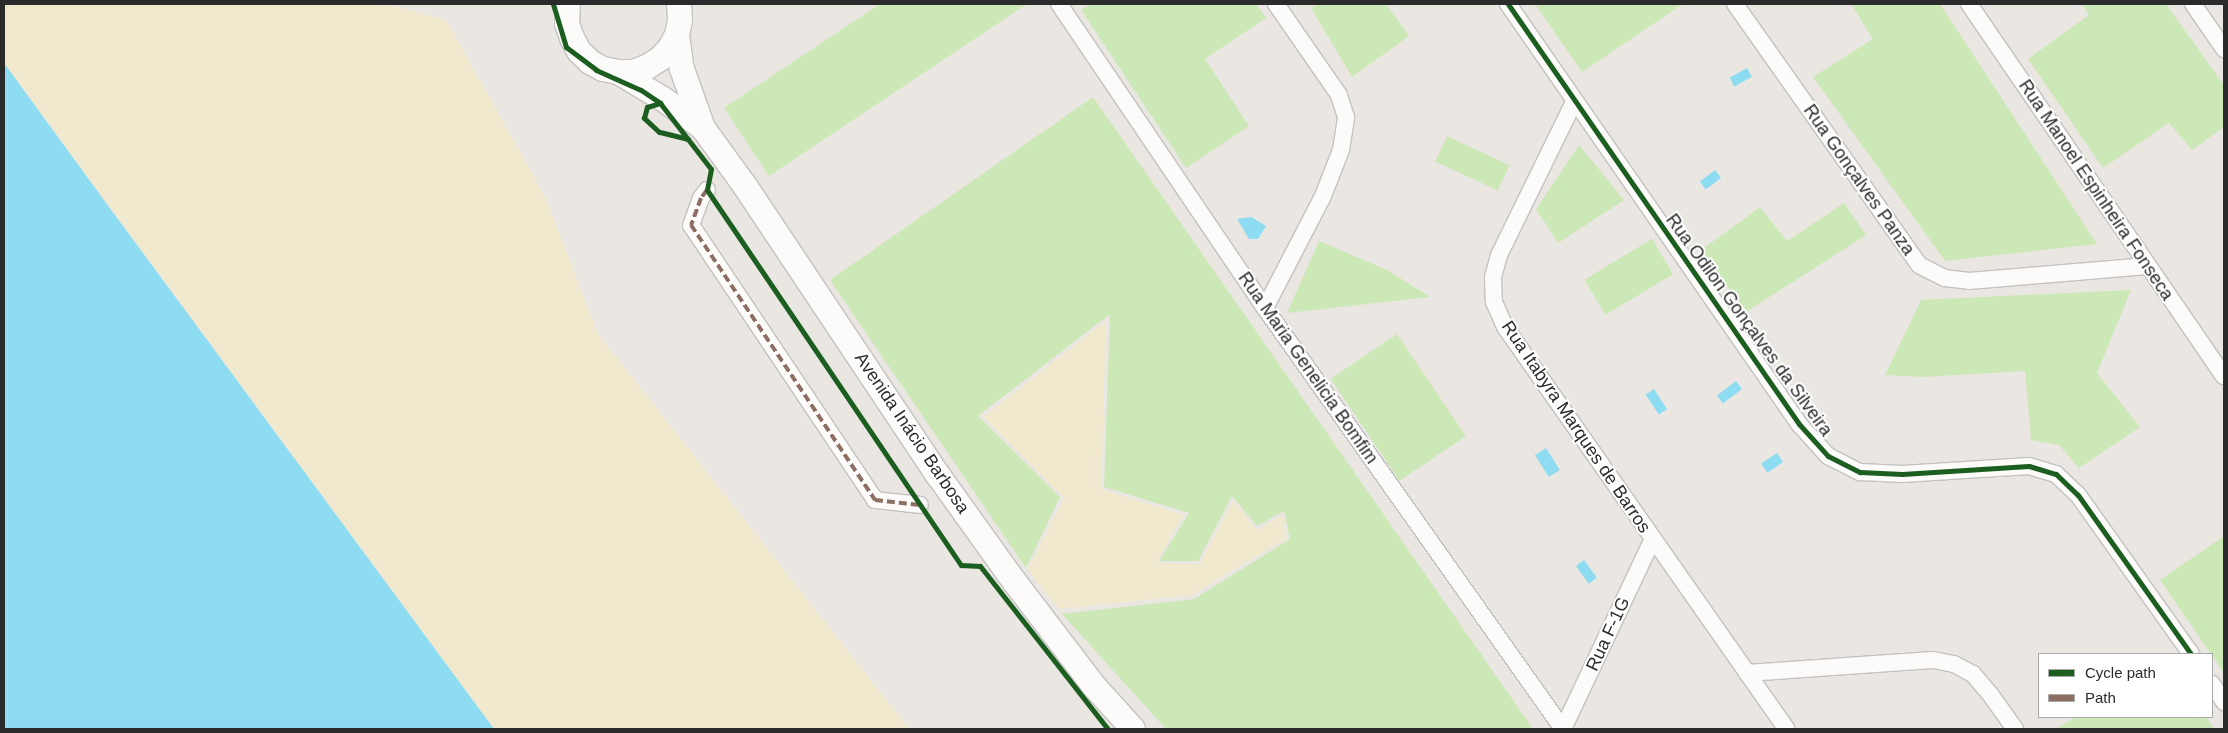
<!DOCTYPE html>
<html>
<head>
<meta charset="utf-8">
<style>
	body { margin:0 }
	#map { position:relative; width:2228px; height:733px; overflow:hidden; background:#eae6e1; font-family:Helvetica,sans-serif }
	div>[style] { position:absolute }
	.green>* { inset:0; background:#cde8b7; transform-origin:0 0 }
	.sand>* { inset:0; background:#f1e9cd }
	.water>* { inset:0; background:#8edcf2; transform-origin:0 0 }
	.roads { filter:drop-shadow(1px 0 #c3c2c2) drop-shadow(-1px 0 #c3c2c2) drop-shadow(0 1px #c3c2c2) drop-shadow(0 -1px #c3c2c2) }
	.street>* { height:16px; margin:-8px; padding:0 8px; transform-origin:8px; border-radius:8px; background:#fcfbfa }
	.secondary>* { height:24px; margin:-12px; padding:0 12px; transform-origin:12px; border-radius:12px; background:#fcfbfa }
	.quiet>* { height:4px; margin-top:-2px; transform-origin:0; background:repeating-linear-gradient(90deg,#8d6e63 0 8px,transparent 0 12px) }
	.cycleway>* { height:5px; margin:-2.5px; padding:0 2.5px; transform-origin:2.5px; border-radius:2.5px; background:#1b5e20 }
	span { translate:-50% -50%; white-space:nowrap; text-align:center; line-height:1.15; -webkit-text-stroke:4px #fff; paint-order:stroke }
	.street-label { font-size:18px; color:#2b2b2b }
	.frame { position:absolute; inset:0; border:5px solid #2b2b2b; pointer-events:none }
	.legend { position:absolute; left:2038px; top:653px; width:175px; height:65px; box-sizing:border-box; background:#fff; border:1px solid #aaa; margin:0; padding:6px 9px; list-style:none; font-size:15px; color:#2b2b2b }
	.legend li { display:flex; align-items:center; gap:10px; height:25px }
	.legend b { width:25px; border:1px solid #aaa }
</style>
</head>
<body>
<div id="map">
	<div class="green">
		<i style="clip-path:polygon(880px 4px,1027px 4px,769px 176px,724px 108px)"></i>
		<i style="clip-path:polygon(1091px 4px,1256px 4px,1266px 18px,1205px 59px,1249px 126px,1186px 168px,1081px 10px)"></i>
		<i style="clip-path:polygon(1318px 4px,1386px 4px,1409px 36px,1352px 77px,1311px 8px)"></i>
		<i style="clip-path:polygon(1535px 4px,1683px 4px,1582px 72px)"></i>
		<i style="clip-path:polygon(1851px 4px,1940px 4px,2097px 244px,1945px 261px,1813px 77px,1873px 39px)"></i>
		<i style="clip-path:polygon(2082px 4px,2166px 4px,2224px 85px,2224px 127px,2192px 150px,2169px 123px,2103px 168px,2028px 59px,2089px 15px)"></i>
		<i style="clip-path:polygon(1093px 97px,1533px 729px,1166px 729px,1062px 614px,1194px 599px,1290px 539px,1284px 511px,1257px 526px,1232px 496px,1198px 561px,1159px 561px,1189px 513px,1104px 487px,1110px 314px,978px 416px,1060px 497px,1026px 568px,830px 280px)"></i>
		<i style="left:1447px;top:136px;width:69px;height:28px;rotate:25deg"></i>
		<i style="clip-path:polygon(1579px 145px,1624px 200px,1558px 243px,1536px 209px)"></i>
		<i style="clip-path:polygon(1844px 203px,1866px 235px,1746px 312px,1701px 250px,1760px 207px,1787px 241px)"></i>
		<i style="left:1652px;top:239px;width:41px;height:79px;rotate:59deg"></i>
		<i style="clip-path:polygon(1319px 241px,1387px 270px,1430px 297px,1287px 313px)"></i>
		<i style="clip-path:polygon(2131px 290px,2097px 373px,2140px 427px,2079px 468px,2059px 445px,2031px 440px,2025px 371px,1923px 377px,1885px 375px,1921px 300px)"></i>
		<i style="left:1397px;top:334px;width:123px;height:80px;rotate:56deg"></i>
		<i style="clip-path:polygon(2224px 536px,2224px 673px,2160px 580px)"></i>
		<i style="clip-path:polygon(2075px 717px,2206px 717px,2214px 729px,2056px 729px)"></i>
	</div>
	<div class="sand">
		<i style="clip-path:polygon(4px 4px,386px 4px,446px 20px,545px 197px,598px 334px,909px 729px,494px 729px,4px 63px)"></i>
		<i style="clip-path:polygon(1106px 321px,1101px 489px,1183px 515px,1156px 563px,1200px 564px,1233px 501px,1257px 530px,1282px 516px,1286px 538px,1192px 595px,1059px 609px,1028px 570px,1064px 498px,983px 417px)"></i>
	</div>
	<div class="water">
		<i style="clip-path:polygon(4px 63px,106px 203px,494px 729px,4px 729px)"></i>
		<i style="left:1747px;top:68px;width:10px;height:20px;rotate:61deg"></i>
		<i style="left:1715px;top:170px;width:10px;height:19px;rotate:53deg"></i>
		<i style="clip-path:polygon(1251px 217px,1266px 226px,1258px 239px,1249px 239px,1237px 219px)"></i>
		<i style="left:1736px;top:381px;width:10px;height:24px;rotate:53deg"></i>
		<i style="left:1654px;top:389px;width:24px;height:10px;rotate:57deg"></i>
		<i style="left:1546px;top:448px;width:26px;height:13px;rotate:58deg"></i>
		<i style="left:1777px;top:453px;width:11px;height:19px;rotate:56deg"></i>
		<i style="left:1584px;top:560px;width:22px;height:10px;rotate:54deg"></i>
	</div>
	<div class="roads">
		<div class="street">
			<i style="left:1059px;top:4px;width:367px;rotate:55.9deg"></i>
			<i style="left:1265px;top:308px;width:516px;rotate:54.71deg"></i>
			<i style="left:1508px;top:4px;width:511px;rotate:55.28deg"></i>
			<i style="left:1799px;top:424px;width:43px;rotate:47.8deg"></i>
			<i style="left:1828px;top:456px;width:36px;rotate:27deg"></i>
			<i style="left:1860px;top:472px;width:42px;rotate:2.7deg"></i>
			<i style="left:1902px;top:474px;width:127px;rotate:-3.6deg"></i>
			<i style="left:2029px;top:466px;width:28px;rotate:17deg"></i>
			<i style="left:2056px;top:474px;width:30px;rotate:44deg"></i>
			<i style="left:2078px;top:495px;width:195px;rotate:54.6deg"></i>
			<i style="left:1735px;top:4px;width:319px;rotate:54.8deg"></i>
			<i style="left:1919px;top:265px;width:29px;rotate:27deg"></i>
			<i style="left:1945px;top:278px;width:24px;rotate:7deg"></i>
			<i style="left:1969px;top:281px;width:179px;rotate:-4.8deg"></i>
			<i style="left:1969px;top:4px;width:451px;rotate:55.6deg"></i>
			<i style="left:2193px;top:4px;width:55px;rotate:55.4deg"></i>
			<i style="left:1574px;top:102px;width:170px;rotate:116.1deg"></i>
			<i style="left:1499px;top:255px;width:24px;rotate:105deg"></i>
			<i style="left:1493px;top:278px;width:24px;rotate:88deg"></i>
			<i style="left:1494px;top:302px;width:27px;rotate:66deg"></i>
			<i style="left:1505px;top:327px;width:491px;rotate:55deg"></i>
			<i style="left:707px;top:190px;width:10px;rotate:127deg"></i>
			<i style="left:701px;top:198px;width:29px;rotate:110deg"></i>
			<i style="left:691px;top:225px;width:331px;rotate:56.2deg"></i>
			<i style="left:875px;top:500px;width:45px;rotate:6.3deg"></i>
			<i style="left:1265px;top:308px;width:126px;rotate:-62.6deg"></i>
			<i style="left:1323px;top:196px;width:49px;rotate:-68.6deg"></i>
			<i style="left:1341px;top:150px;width:33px;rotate:-81deg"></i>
			<i style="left:1346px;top:117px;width:23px;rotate:-108deg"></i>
			<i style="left:1339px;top:95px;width:111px;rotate:-124.7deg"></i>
			<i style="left:1747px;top:673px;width:186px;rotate:-4deg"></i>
			<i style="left:1933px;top:660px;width:21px;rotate:11deg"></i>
			<i style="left:1954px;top:664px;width:21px;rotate:28deg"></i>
			<i style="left:1973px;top:674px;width:26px;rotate:50deg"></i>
			<i style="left:1990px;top:694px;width:43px;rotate:54.5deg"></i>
			<i style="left:2212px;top:684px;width:22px;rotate:56deg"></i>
			<i style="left:1563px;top:729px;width:210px;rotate:-64.7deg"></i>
		</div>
		<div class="secondary">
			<i style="left:568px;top:4px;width:20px;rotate:93deg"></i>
			<i style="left:567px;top:24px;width:15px;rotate:70deg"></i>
			<i style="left:572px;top:38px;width:15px;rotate:62deg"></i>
			<i style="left:579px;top:51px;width:16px;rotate:45deg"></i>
			<i style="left:590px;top:62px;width:15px;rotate:28deg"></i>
			<i style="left:603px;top:69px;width:15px;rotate:11deg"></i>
			<i style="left:618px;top:72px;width:15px"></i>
			<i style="left:633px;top:72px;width:15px;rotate:-20deg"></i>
			<i style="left:647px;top:67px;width:15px;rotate:-32deg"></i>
			<i style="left:660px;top:59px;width:15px;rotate:-48deg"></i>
			<i style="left:670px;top:48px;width:15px;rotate:-62deg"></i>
			<i style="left:677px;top:35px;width:14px;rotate:-78deg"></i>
			<i style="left:680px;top:21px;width:17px;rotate:-93deg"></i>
			<i style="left:677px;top:35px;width:34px;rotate:82deg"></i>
			<i style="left:682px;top:69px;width:63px;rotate:70.4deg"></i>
			<i style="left:703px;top:128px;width:72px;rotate:54.1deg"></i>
			<i style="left:745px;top:186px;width:348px;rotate:56.3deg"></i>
			<i style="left:938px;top:475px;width:130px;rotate:54.4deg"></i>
			<i style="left:1014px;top:581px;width:132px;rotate:52.7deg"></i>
			<i style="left:1094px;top:686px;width:58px;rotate:47.8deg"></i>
			<i style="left:618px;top:72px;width:52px;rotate:31deg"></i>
			<i style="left:663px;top:99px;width:49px;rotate:35.9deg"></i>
		</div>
	</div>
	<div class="quiet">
		<i style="left:707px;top:190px;width:10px;rotate:127deg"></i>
		<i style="left:701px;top:198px;width:29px;rotate:110deg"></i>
		<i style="left:691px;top:225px;width:331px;rotate:56.2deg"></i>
		<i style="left:875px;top:500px;width:45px;rotate:6.3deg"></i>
	</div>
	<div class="cycleway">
		<i style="left:553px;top:4px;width:45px;rotate:73.2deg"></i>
		<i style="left:566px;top:47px;width:38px;rotate:37deg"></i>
		<i style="left:596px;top:70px;width:49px;rotate:24deg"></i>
		<i style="left:641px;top:90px;width:23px;rotate:34deg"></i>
		<i style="left:1508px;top:4px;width:511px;rotate:55.28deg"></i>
		<i style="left:1799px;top:424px;width:43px;rotate:47.8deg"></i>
		<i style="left:1828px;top:456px;width:36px;rotate:27deg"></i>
		<i style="left:1860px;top:472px;width:42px;rotate:2.7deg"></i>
		<i style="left:1902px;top:474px;width:127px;rotate:-3.6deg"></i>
		<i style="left:2029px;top:466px;width:28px;rotate:17deg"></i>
		<i style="left:2056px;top:474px;width:30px;rotate:44deg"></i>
		<i style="left:2078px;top:495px;width:195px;rotate:54.6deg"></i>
		<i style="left:688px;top:139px;width:30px;rotate:-166deg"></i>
		<i style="left:659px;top:132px;width:21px;rotate:-137deg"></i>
		<i style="left:644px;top:118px;width:11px;rotate:-75deg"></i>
		<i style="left:647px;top:107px;width:14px;rotate:-17deg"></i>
		<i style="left:660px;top:103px;width:83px;rotate:52.3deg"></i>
		<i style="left:711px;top:169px;width:21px;rotate:101deg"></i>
		<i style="left:707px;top:190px;width:453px;rotate:55.9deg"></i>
		<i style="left:961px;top:565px;width:19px;rotate:3deg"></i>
		<i style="left:980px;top:566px;width:207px;rotate:51.9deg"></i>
	</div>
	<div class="street-label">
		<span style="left:1859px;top:180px;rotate:55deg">Rua Gonçalves Panza</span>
		<span style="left:2096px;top:190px;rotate:56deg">Rua Manoel Espinheira Fonseca</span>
		<span style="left:1749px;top:325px;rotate:54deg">Rua Odilon Gonçalves da Silveira</span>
		<span style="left:1308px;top:368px;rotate:55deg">Rua Maria Genelicia Bomfim</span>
		<span style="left:1576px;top:427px;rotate:56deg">Rua Itabyra Marques de Barros</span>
		<span style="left:912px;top:433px;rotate:56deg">Avenida Inácio Barbosa</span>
		<span style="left:1608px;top:634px;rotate:-65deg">Rua F-1G</span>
	</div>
	<div class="frame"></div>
	<ul class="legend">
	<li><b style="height:6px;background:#1b5e20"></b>Cycle path</li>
	<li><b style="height:6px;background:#8d6e63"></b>Path</li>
	</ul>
</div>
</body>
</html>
